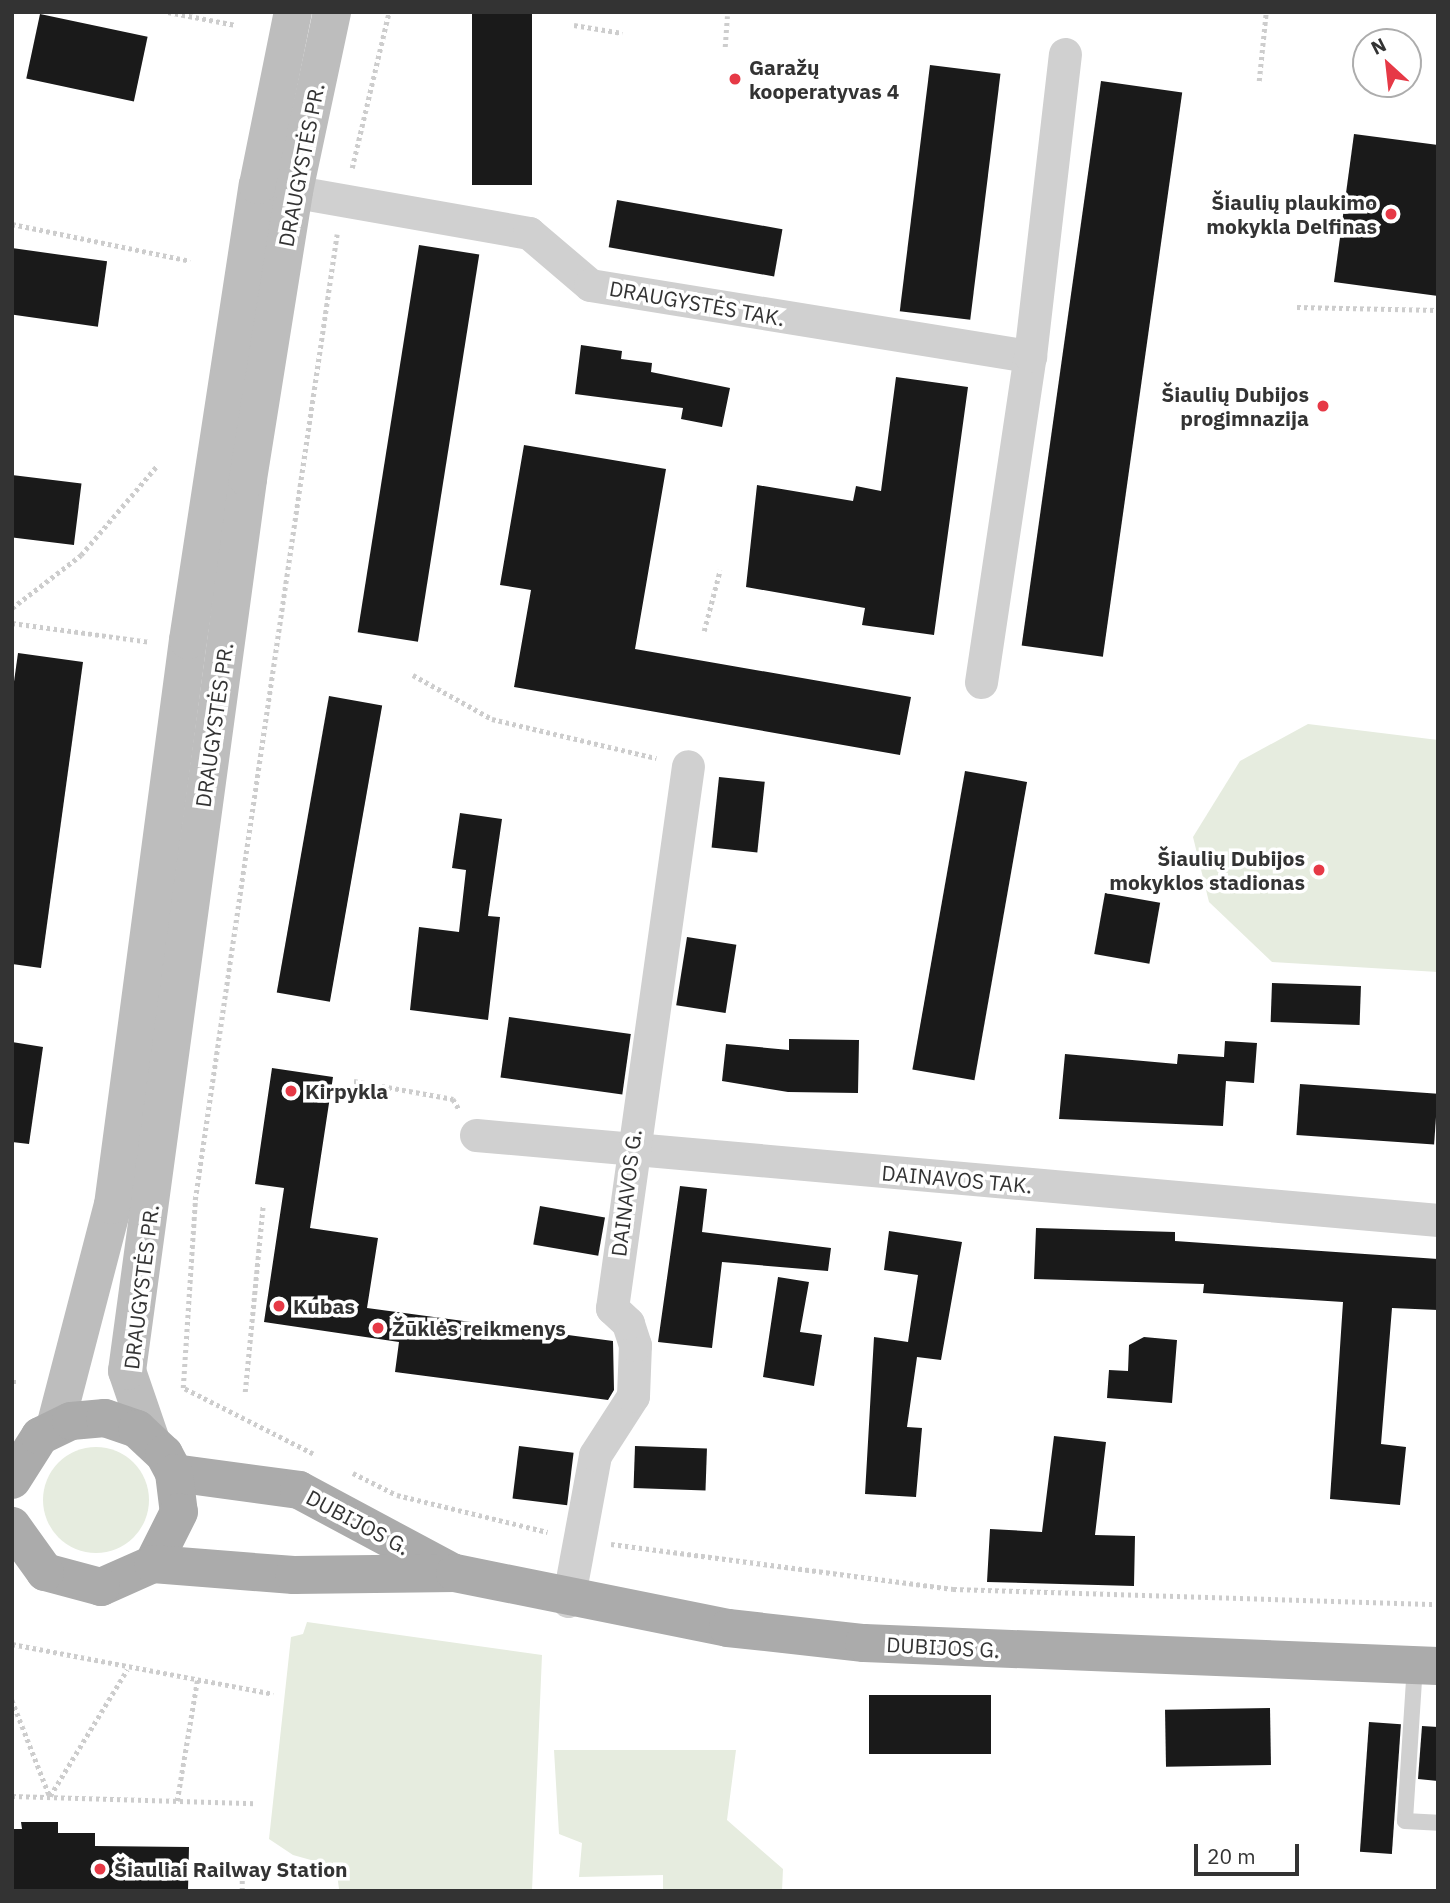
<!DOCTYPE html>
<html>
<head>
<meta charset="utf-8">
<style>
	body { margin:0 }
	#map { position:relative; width:1450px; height:1903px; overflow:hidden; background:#fff; font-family:"IBM Plex Sans",sans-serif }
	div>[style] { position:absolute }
	.green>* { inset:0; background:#e6ecdf }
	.round { border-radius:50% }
	.building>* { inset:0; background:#1a1a1a; transform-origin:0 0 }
	.path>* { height:4.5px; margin-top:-2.25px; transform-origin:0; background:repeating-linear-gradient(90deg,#cdcdcd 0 3.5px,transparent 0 7px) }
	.lane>* { height:16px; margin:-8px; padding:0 8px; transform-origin:8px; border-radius:8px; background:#d0d0d0 }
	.street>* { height:33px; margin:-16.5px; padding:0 16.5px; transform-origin:16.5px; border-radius:16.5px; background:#d0d0d0 }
	.secondary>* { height:38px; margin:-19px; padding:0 19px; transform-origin:19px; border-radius:19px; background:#bdbdbd }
	.primary>* { height:38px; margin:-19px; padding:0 19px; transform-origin:19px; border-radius:19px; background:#ababab }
	.dots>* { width:19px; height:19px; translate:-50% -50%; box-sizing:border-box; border:4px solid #fff; border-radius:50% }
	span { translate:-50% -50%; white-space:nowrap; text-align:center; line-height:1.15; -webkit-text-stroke:7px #fff; paint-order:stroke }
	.poi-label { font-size:21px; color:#333; font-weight:700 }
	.left { translate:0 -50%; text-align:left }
	.right { translate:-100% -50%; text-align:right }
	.street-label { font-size:21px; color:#333 }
	.frame { position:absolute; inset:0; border:14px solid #333; pointer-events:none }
	.north { position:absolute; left:1352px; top:28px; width:70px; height:70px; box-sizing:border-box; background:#fff; border:2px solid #adadad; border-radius:50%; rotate:333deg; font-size:19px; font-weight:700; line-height:28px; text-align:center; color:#333 }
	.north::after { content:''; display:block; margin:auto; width:24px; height:32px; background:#e63946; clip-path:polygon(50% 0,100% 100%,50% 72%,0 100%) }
	.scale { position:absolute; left:1194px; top:1844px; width:105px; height:32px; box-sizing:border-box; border:4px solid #333; border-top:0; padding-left:9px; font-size:21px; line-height:24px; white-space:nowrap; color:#333; -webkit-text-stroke:5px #fff; paint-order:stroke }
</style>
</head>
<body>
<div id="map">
	<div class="green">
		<i style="clip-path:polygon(1308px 724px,1438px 740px,1438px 972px,1272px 962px,1209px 902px,1193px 837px,1240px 761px)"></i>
		<i class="round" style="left:43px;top:1447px;width:106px;height:106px"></i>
		<i style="clip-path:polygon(307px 1622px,542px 1655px,532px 1891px,339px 1889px,336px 1867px,293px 1855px,269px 1839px,291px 1637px,303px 1634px)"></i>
		<i style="clip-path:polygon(554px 1750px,736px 1750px,727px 1820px,783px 1869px,782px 1891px,663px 1891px,663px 1875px,579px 1877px,582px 1843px,559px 1834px)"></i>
	</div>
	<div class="building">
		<i style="left:472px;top:12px;width:60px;height:173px"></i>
		<i style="left:40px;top:14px;width:110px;height:66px;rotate:12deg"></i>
		<i style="left:930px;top:65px;width:71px;height:248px;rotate:7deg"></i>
		<i style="left:1101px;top:81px;width:82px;height:570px;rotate:8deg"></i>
		<i style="clip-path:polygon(1354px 134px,1438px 145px,1438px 296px,1334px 282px)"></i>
		<i style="left:617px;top:200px;width:168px;height:48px;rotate:10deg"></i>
		<i style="left:419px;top:245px;width:61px;height:392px;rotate:9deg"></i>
		<i style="left:12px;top:248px;width:96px;height:66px;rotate:8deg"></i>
		<i style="clip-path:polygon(581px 345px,622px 351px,621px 359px,652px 363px,651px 372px,730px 388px,722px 427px,681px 419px,683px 408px,575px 394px)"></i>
		<i style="clip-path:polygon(896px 377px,968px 387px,934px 635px,862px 625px,865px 608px,746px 587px,757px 485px,853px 501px,856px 486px,881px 491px)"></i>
		<i style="clip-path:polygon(524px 445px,666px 469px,635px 649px,911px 697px,900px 755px,514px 687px,531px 590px,500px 585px)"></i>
		<i style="left:12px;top:475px;width:70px;height:62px;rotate:7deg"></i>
		<i style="clip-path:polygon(18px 653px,83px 662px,41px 968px,12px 964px,12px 696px)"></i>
		<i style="left:329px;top:696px;width:54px;height:301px;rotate:10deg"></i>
		<i style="left:965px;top:771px;width:63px;height:303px;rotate:10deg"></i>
		<i style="left:719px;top:777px;width:46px;height:71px;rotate:6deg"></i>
		<i style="clip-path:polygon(460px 813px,502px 819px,488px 916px,500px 917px,488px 1020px,410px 1010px,419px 927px,459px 932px,466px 870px,452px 868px)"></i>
		<i style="left:1105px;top:893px;width:56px;height:62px;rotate:10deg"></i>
		<i style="left:687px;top:937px;width:50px;height:69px;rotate:9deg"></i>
		<i style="left:1272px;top:983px;width:89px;height:39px;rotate:2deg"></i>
		<i style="left:509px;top:1017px;width:123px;height:61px;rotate:8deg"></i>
		<i style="clip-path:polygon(789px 1039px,859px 1040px,858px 1093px,788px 1092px,722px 1081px,726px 1044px,789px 1050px)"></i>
		<i style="clip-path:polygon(1225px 1041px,1257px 1043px,1254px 1083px,1226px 1081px,1223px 1126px,1059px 1119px,1065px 1054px,1177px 1064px,1178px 1054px,1224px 1057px)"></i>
		<i style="clip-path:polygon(12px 1042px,43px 1047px,29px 1144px,12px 1142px)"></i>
		<i style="clip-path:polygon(272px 1068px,333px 1077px,310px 1228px,378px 1238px,367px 1308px,613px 1341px,614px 1390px,608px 1400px,395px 1372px,399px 1342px,264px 1322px,284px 1188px,255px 1184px)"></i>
		<i style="left:1300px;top:1084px;width:138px;height:51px;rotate:4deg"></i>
		<i style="clip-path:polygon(680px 1186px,707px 1189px,702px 1232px,831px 1248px,828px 1271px,722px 1262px,712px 1348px,658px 1342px)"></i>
		<i style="left:540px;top:1206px;width:66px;height:39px;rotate:10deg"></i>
		<i style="clip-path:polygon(1036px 1228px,1175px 1232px,1175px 1241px,1438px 1259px,1438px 1310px,1392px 1308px,1381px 1444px,1406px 1447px,1400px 1505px,1330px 1499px,1343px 1302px,1203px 1293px,1204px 1284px,1034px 1279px)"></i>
		<i style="clip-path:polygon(889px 1231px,962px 1242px,941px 1360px,917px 1357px,907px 1427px,922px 1428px,916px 1497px,865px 1494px,874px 1337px,908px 1342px,918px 1275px,884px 1270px)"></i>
		<i style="clip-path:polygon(778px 1277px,809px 1282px,800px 1332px,822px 1335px,814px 1386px,763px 1377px)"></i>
		<i style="clip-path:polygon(1144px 1337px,1177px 1340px,1172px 1403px,1107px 1398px,1109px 1370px,1128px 1371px,1129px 1345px)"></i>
		<i style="clip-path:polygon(1054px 1436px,1106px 1442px,1095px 1535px,1135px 1536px,1134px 1586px,987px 1582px,990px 1529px,1042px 1532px)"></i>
		<i style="left:519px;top:1446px;width:55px;height:53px;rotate:7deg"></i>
		<i style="left:635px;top:1446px;width:72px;height:42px;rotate:2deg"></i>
		<i style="left:869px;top:1695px;width:122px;height:59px"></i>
		<i style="left:1270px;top:1708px;width:57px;height:105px;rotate:89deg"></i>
		<i style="left:1369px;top:1722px;width:32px;height:130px;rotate:4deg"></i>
		<i style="clip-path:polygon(1422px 1726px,1438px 1727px,1438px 1781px,1418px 1779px)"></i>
		<i style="clip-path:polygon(21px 1822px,58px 1822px,58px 1833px,95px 1833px,95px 1846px,189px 1847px,188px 1891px,12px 1891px,12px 1829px,22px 1829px)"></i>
	</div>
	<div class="path">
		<i style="left:168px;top:12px;width:69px;rotate:10.8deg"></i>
		<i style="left:574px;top:25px;width:49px;rotate:9.5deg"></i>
		<i style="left:725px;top:47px;width:31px;rotate:-86deg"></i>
		<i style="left:1259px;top:81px;width:69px;rotate:-84.2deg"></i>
		<i style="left:352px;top:168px;width:160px;rotate:-76.7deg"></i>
		<i style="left:12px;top:224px;width:182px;rotate:11.7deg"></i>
		<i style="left:1297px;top:307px;width:141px;rotate:1.2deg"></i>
		<i style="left:12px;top:608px;width:87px;rotate:-37.5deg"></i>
		<i style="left:81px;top:555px;width:116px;rotate:-49.6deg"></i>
		<i style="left:12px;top:623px;width:139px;rotate:7.8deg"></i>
		<i style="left:704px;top:631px;width:63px;rotate:-75.3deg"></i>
		<i style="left:413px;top:675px;width:90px;rotate:29.1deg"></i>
		<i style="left:492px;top:719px;width:169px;rotate:13.4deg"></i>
		<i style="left:354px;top:1081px;width:101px;rotate:10.3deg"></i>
		<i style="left:453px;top:1099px;width:12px;rotate:59deg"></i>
		<i style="left:12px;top:1382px;width:4px"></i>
		<i style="left:245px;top:1392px;width:188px;rotate:-84.5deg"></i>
		<i style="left:313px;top:1454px;width:146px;rotate:-153.1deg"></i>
		<i style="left:183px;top:1388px;width:188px;rotate:-86.3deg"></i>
		<i style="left:195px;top:1200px;width:976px;rotate:-81.64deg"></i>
		<i style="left:353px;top:1473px;width:49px;rotate:26.6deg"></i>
		<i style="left:397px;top:1495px;width:155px;rotate:13.8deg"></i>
		<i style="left:611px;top:1544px;width:345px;rotate:7.5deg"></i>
		<i style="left:953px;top:1589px;width:485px;rotate:1.8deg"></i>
		<i style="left:12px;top:1644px;width:266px;rotate:10.8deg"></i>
		<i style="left:12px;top:1700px;width:104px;rotate:68.6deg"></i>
		<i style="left:12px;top:1796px;width:243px;rotate:1.7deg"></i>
		<i style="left:50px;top:1796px;width:148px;rotate:-58.6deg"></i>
		<i style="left:177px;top:1801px;width:122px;rotate:-80.5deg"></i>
		<i style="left:242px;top:1891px;width:17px;rotate:-90deg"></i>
	</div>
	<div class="lane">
		<i style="left:1415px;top:1665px;width:156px;rotate:93.7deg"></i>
		<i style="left:1405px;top:1821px;width:33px;rotate:3deg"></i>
	</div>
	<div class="street">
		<i style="left:268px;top:187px;width:265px;rotate:10deg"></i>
		<i style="left:529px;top:233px;width:80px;rotate:40.4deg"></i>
		<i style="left:590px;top:285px;width:446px;rotate:9.2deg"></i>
		<i style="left:981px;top:682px;width:330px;rotate:-81.5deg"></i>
		<i style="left:1030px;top:356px;width:304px;rotate:-83.4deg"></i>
		<i style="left:476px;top:1135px;width:966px;rotate:5.05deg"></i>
		<i style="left:568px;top:1601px;width:148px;rotate:-79.5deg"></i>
		<i style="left:595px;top:1455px;width:70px;rotate:-57.2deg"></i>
		<i style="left:633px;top:1396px;width:51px;rotate:-87.8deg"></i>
		<i style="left:635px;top:1345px;width:23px;rotate:-108deg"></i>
		<i style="left:628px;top:1323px;width:22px;rotate:-137deg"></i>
		<i style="left:612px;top:1308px;width:547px;rotate:-82.02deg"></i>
	</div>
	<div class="secondary">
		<i style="left:55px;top:1427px;width:229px;rotate:-75.4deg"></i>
		<i style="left:113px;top:1205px;width:570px;rotate:-82.44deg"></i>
		<i style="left:188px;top:640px;width:460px;rotate:-81.3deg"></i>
		<i style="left:258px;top:185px;width:177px;rotate:-78.6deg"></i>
		<i style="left:150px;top:1438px;width:71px;rotate:-108.9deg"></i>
		<i style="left:127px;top:1371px;width:900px;rotate:-82.27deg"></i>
		<i style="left:248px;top:479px;width:292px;rotate:-80.9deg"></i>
		<i style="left:294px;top:191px;width:183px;rotate:-78deg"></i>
	</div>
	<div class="primary">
		<i style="left:174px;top:1473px;width:126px;rotate:7.7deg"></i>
		<i style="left:299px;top:1490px;width:171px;rotate:28.2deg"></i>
		<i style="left:12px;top:1480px;width:52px;rotate:-57.5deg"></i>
		<i style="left:40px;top:1436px;width:34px;rotate:-26deg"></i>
		<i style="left:71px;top:1421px;width:34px;rotate:-5deg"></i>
		<i style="left:105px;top:1418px;width:34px;rotate:19deg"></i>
		<i style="left:137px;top:1429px;width:37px;rotate:43deg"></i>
		<i style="left:164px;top:1454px;width:21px;rotate:62deg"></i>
		<i style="left:174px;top:1473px;width:39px;rotate:83deg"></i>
		<i style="left:179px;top:1512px;width:58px;rotate:116.6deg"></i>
		<i style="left:153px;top:1564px;width:57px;rotate:156.1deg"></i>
		<i style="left:101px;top:1587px;width:58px;rotate:-165deg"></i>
		<i style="left:45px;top:1572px;width:57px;rotate:-125.7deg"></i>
		<i style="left:153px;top:1564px;width:141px;rotate:4.5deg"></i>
		<i style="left:294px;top:1575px;width:161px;rotate:-0.7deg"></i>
		<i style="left:455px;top:1573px;width:278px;rotate:11.4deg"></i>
		<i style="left:728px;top:1628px;width:137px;rotate:6.3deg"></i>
		<i style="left:864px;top:1643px;width:574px;rotate:2.29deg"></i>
	</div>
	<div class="dots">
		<i style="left:735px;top:79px;background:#e63946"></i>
		<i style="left:1391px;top:214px;background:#e63946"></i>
		<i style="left:1323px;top:406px;background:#e63946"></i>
		<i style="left:1319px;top:870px;background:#e63946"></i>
		<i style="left:291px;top:1091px;background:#e63946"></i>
		<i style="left:279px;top:1306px;background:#e63946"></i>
		<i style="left:378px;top:1328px;background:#e63946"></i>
		<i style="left:100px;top:1869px;background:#e63946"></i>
	</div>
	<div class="poi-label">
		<span class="left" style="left:749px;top:79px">Garažų<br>kooperatyvas 4</span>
		<span class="right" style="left:1377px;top:214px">Šiaulių plaukimo<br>mokykla Delfinas</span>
		<span class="right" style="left:1309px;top:406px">Šiaulių Dubijos<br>progimnazija</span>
		<span class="right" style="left:1305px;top:870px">Šiaulių Dubijos<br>mokyklos stadionas</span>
		<span class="left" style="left:305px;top:1091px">Kirpykla</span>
		<span class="left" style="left:293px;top:1306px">Kubas</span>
		<span class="left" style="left:392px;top:1328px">Žūklės reikmenys</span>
		<span class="left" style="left:114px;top:1869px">Šiauliai Railway Station</span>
	</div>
	<div class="street-label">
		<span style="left:301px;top:165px;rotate:-79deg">DRAUGYSTĖS PR.</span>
		<span style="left:697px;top:303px;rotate:10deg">DRAUGYSTĖS TAK.</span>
		<span style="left:214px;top:725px;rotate:-82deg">DRAUGYSTĖS PR.</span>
		<span style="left:957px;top:1179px;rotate:5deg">DAINAVOS TAK.</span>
		<span style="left:626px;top:1193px;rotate:-83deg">DAINAVOS G.</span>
		<span style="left:141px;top:1287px;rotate:-83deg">DRAUGYSTĖS PR.</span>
		<span style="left:358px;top:1522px;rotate:28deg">DUBIJOS G.</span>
		<span style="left:943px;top:1647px;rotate:3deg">DUBIJOS G.</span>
	</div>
	<div class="frame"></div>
	<div class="north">N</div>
	<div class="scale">20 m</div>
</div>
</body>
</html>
